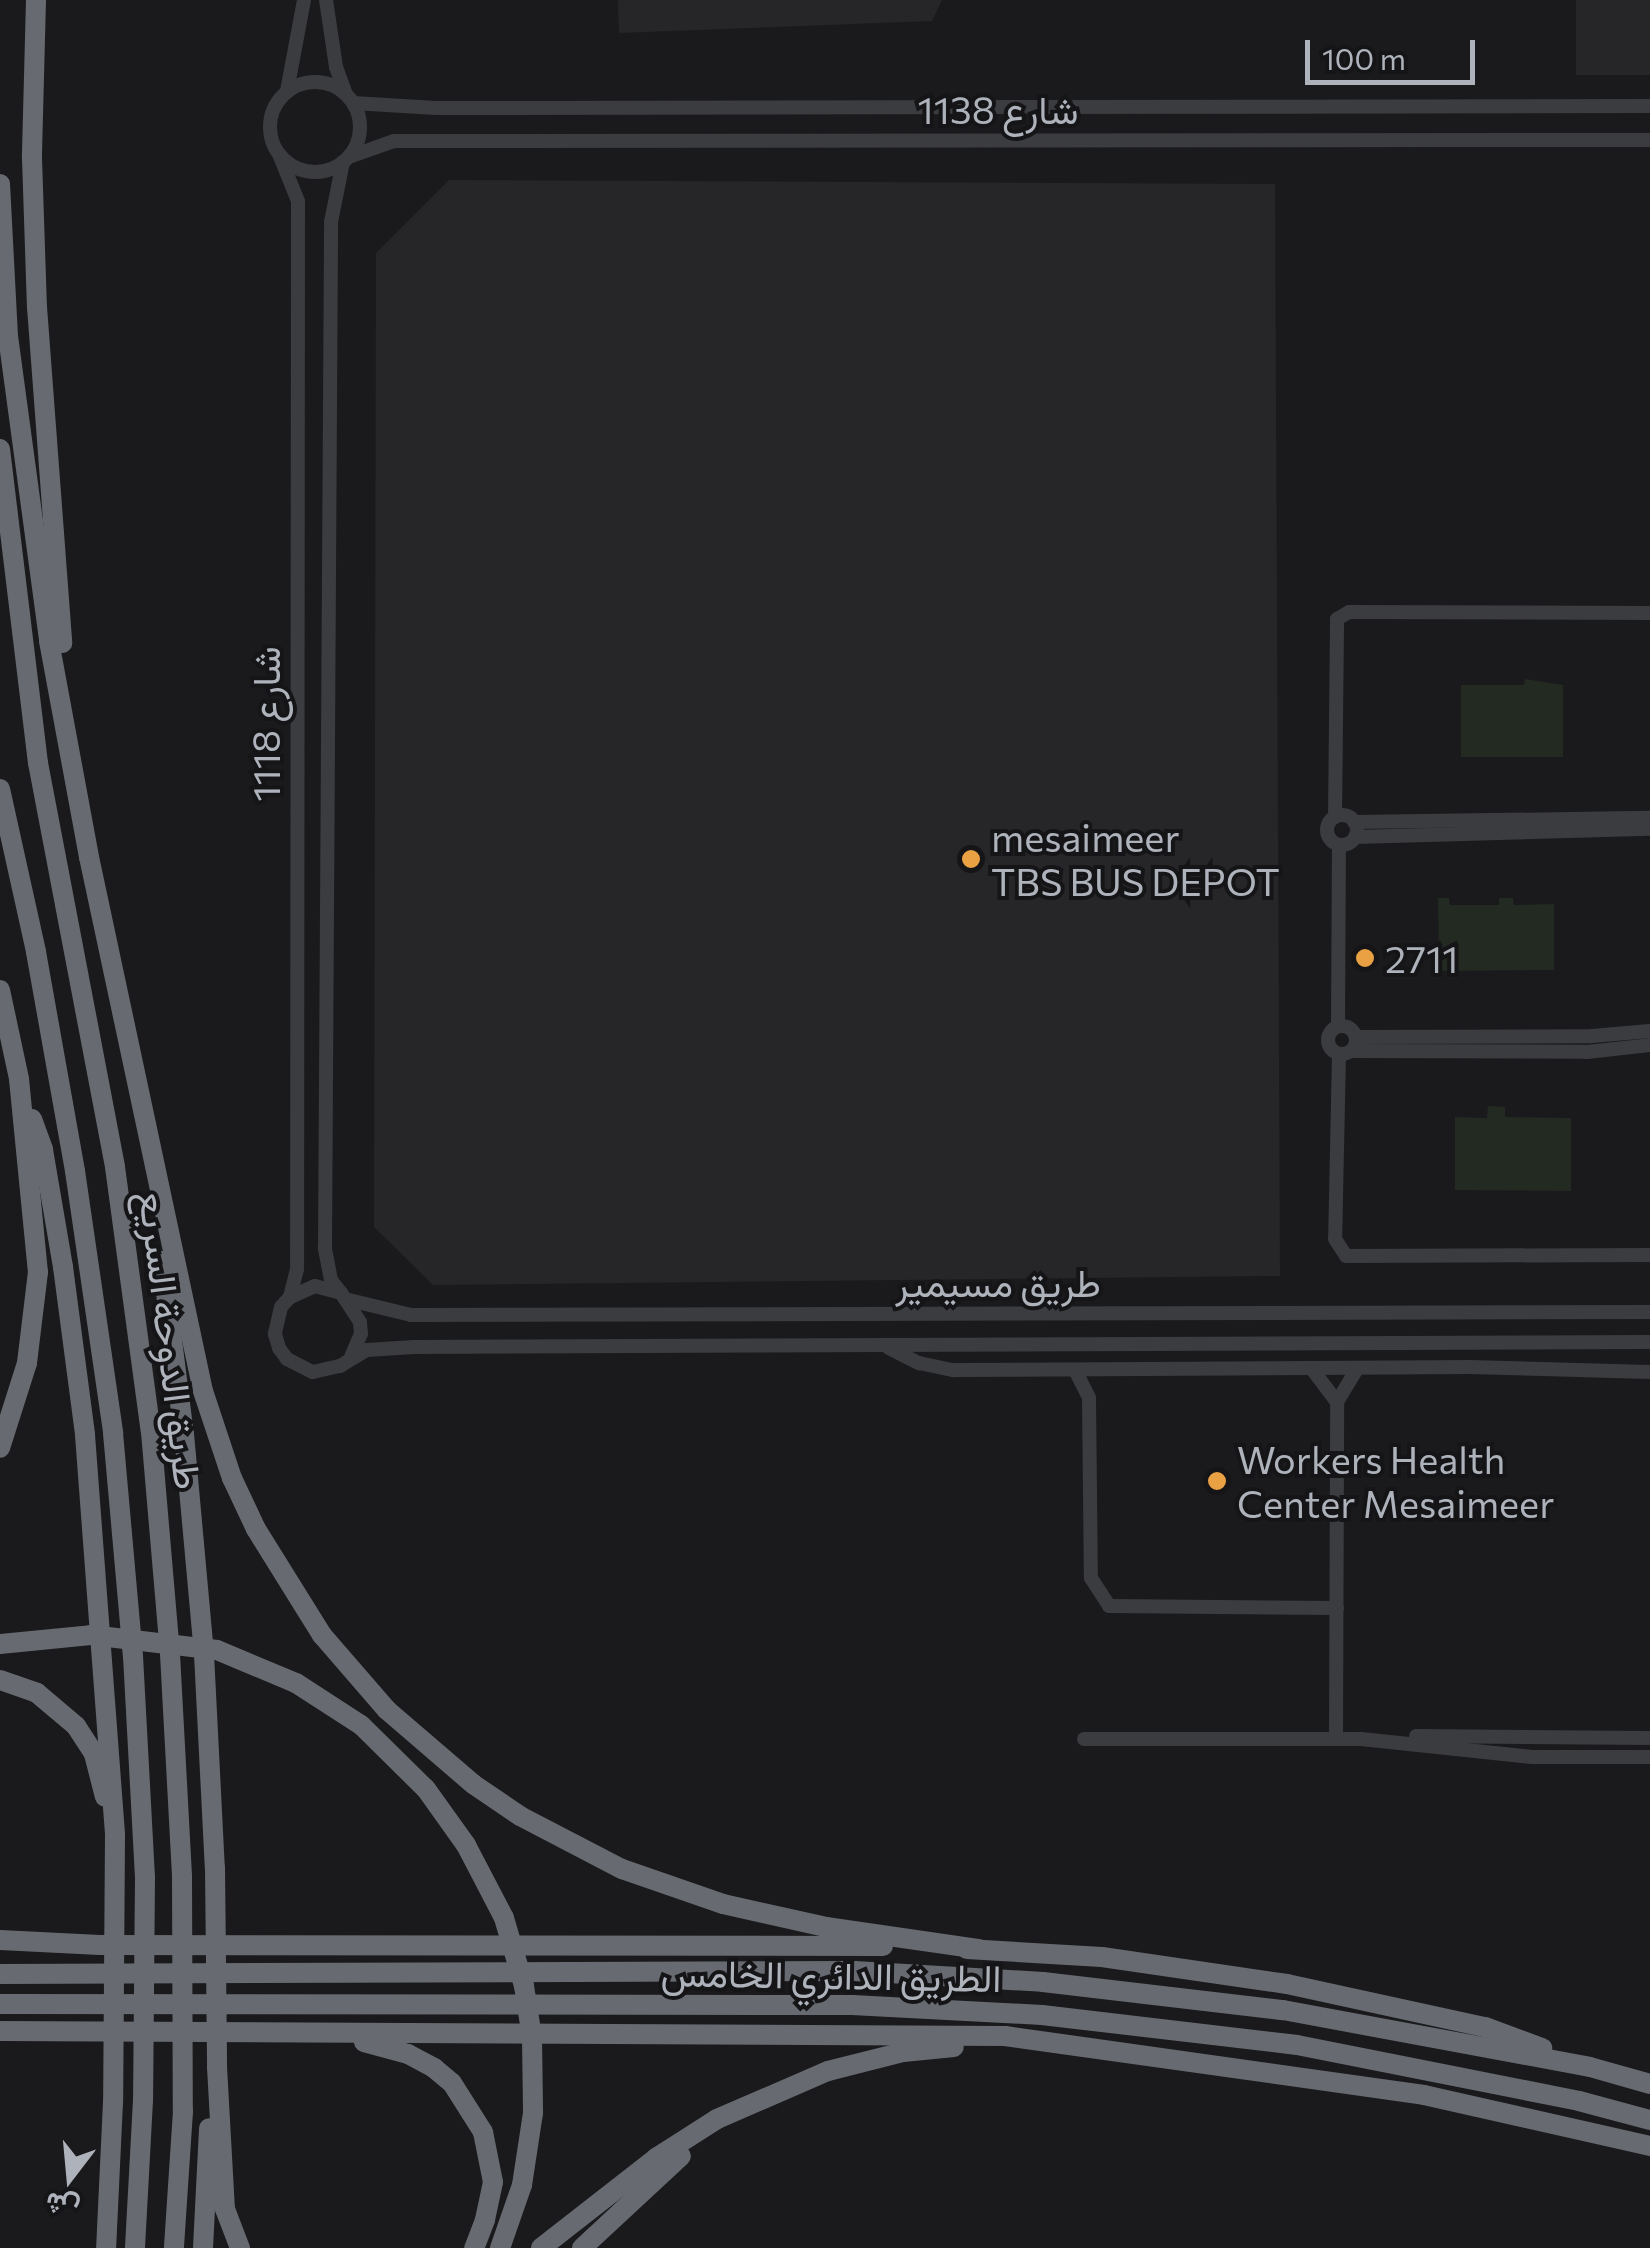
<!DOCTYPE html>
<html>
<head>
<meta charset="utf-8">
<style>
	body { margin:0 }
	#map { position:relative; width:1650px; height:2248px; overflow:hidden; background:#1a1a1c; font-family:Commissioner,Vazirmatn,sans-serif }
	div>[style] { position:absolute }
	.built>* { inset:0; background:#262629; transform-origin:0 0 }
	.green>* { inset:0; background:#222a22 }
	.minor>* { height:14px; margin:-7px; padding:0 7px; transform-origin:7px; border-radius:7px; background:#3b3c40 }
	.minor>.ring { margin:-7px; padding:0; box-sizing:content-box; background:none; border:14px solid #3b3c40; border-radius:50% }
	.highway>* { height:20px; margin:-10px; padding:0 10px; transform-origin:10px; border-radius:10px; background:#676b71 }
	.highway-bridge>* { height:20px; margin:-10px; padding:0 10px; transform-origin:10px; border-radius:10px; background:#676b71 }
	.dots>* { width:28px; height:28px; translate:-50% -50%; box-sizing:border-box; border:5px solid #151517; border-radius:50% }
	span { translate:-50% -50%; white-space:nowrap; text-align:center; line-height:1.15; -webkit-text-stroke:8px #151517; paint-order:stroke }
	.street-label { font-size:38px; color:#adb2bb }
	.poi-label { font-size:38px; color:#adb2bb }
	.left { translate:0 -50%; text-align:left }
	.north { position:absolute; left:20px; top:2128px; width:100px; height:100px; -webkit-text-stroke:8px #151517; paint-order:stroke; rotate:196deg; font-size:28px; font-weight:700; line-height:40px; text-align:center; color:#adb2bb }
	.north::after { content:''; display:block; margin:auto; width:35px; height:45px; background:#adb2bb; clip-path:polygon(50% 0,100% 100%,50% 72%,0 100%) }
	.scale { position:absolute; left:1305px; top:40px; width:170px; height:45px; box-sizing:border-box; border:5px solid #adb2bb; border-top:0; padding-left:12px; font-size:30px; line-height:35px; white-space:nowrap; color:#adb2bb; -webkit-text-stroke:8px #151517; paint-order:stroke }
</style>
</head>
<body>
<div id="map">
	<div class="built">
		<i style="clip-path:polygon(618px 0,942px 0,932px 21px,619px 33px)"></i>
		<i style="left:1576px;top:0;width:74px;height:75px"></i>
		<i style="clip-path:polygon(449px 180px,1275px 184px,1280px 1276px,433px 1285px,374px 1227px,376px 253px)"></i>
	</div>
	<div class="green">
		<i style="clip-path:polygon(1525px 679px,1563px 685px,1563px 757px,1461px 757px,1461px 685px,1524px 685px)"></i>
		<i style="clip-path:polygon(1438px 898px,1449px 898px,1450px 905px,1499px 905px,1499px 898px,1513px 898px,1514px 905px,1554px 904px,1554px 970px,1439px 971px)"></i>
		<i style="clip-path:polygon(1488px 1106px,1505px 1107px,1505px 1117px,1571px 1118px,1571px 1191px,1455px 1190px,1455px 1117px,1487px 1118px)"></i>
	</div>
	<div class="minor">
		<i style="left:326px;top:0;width:68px;rotate:81.5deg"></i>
		<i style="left:336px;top:67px;width:29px;rotate:70deg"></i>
		<i class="ring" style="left:270px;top:82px;width:76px;height:76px"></i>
		<i style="left:287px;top:91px;width:93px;rotate:-79.4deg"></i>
		<i style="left:353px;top:103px;width:83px;rotate:3.4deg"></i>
		<i style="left:436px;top:108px;width:1214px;rotate:-0.09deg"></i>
		<i style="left:279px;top:154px;width:51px;rotate:68deg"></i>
		<i style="left:298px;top:201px;width:1068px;rotate:90.05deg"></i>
		<i style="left:297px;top:1269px;width:29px;rotate:104deg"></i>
		<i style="left:349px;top:157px;width:48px;rotate:-19.6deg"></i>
		<i style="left:394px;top:141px;width:1256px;rotate:-0.05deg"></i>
		<i class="ring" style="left:1327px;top:815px;width:16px;height:16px"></i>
		<i style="left:1335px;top:817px;width:198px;rotate:-89.4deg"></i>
		<i style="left:1337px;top:619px;width:14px;rotate:-30deg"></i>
		<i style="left:1349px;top:612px;width:301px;rotate:0.2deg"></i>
		<i style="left:1354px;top:822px;width:296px;rotate:-0.8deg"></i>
		<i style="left:1355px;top:837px;width:295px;rotate:-1.6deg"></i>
		<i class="ring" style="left:1328px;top:1026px;width:14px;height:14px"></i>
		<i style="left:1338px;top:1026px;width:181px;rotate:-89.7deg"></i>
		<i style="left:1356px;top:1037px;width:236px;rotate:-0.2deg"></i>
		<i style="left:1592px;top:1036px;width:58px;rotate:-4.9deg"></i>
		<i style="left:1352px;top:1051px;width:235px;rotate:0.2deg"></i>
		<i style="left:1587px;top:1052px;width:63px;rotate:-6.3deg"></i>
		<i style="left:1339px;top:1054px;width:185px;rotate:91.2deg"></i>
		<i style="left:1335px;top:1239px;width:20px;rotate:57deg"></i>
		<i style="left:1346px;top:1256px;width:304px;rotate:-0.2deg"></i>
		<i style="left:341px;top:1293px;width:16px;rotate:-128deg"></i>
		<i style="left:331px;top:1280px;width:33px;rotate:-101deg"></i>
		<i style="left:325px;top:1248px;width:1026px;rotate:-89.66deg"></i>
		<i style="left:331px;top:222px;width:61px;rotate:-78.7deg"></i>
		<i style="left:349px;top:1300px;width:64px;rotate:13.6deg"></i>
		<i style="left:411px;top:1315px;width:1239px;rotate:-0.14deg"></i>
		<i style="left:889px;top:1348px;width:34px;rotate:27deg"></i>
		<i style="left:919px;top:1363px;width:35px;rotate:12deg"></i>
		<i style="left:953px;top:1370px;width:517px;rotate:-0.33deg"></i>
		<i style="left:1470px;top:1367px;width:180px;rotate:1.6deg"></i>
		<i style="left:351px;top:1357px;width:25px;rotate:-67deg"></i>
		<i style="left:361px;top:1334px;width:12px;rotate:-95deg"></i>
		<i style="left:360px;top:1322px;width:35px;rotate:-123deg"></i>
		<i style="left:341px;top:1293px;width:27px;rotate:-165deg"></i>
		<i style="left:315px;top:1286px;width:27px;rotate:156deg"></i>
		<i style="left:290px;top:1297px;width:13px;rotate:132deg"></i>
		<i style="left:281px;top:1307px;width:28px;rotate:103deg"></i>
		<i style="left:275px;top:1334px;width:15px;rotate:74deg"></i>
		<i style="left:279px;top:1348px;width:14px;rotate:54deg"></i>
		<i style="left:287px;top:1359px;width:29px;rotate:27deg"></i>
		<i style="left:313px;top:1372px;width:28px;rotate:-13deg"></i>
		<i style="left:340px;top:1366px;width:31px;rotate:-31deg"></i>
		<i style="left:367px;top:1350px;width:47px;rotate:-3.7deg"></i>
		<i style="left:414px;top:1347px;width:1236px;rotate:-0.23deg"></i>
		<i style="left:1312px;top:1369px;width:41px;rotate:52.9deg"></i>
		<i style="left:1075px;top:1370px;width:31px;rotate:63deg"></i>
		<i style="left:1089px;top:1398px;width:180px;rotate:89.4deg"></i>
		<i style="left:1091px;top:1578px;width:33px;rotate:57deg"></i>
		<i style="left:1109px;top:1606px;width:228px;rotate:0.5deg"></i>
		<i style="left:1416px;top:1736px;width:234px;rotate:0.5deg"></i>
		<i style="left:1084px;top:1739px;width:277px"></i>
		<i style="left:1361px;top:1739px;width:172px;rotate:6deg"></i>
		<i style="left:1532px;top:1757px;width:118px"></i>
		<i style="left:1336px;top:1739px;width:337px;rotate:-89.8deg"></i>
		<i style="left:1337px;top:1402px;width:39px;rotate:-59deg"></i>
	</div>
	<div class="highway">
		<i style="left:36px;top:0;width:158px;rotate:91.5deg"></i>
		<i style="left:32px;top:158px;width:149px;rotate:88.1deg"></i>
		<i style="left:37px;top:307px;width:337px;rotate:85.7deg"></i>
		<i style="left:0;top:184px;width:152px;rotate:87deg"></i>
		<i style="left:8px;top:336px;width:308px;rotate:82.3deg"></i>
		<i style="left:49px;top:641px;width:220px;rotate:79.5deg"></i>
		<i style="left:89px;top:857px;width:546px;rotate:77.95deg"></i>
		<i style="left:203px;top:1391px;width:92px;rotate:71.6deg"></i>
		<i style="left:232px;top:1478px;width:56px;rotate:64.8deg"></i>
		<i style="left:256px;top:1529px;width:125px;rotate:58.1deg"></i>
		<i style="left:322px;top:1635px;width:99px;rotate:49.1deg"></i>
		<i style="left:387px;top:1710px;width:113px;rotate:40.7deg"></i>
		<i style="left:473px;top:1784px;width:57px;rotate:34.2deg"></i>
		<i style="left:520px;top:1816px;width:115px;rotate:27.5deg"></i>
		<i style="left:622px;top:1869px;width:107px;rotate:19.1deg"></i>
		<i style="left:723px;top:1904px;width:106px;rotate:12.6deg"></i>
		<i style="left:826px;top:1927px;width:155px;rotate:8.2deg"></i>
		<i style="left:0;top:449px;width:316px;rotate:83.1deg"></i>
		<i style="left:38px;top:763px;width:411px;rotate:79.2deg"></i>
		<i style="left:115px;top:1167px;width:267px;rotate:82.3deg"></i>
		<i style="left:0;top:789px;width:167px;rotate:77.5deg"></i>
		<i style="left:36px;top:952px;width:222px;rotate:79.9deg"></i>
		<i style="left:75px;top:1171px;width:265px;rotate:81.7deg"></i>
		<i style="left:0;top:990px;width:91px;rotate:77.9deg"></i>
		<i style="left:19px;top:1079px;width:194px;rotate:84.4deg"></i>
		<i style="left:38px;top:1272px;width:92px;rotate:96.9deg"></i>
		<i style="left:27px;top:1363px;width:89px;rotate:107.6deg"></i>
		<i style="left:32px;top:1119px;width:33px;rotate:70deg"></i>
		<i style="left:43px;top:1150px;width:119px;rotate:80.3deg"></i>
		<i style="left:63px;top:1267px;width:169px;rotate:82.5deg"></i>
		<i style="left:162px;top:1261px;width:174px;rotate:82.8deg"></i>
		<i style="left:0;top:1644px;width:91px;rotate:-5.6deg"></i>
		<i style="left:91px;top:1635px;width:127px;rotate:6.8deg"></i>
		<i style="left:217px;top:1650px;width:86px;rotate:22.7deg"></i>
		<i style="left:296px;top:1683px;width:77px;rotate:32.9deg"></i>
		<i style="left:0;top:1680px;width:39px;rotate:19deg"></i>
		<i style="left:37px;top:1693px;width:51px;rotate:40.2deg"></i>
		<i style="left:76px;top:1726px;width:33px;rotate:57deg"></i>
		<i style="left:94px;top:1754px;width:44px;rotate:75.7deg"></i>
		<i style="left:0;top:1940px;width:100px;rotate:2.9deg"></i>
		<i style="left:100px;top:1945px;width:783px;rotate:0.07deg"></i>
		<i style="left:967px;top:1949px;width:135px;rotate:3.4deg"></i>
		<i style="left:1102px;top:1957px;width:187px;rotate:8.3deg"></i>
		<i style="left:1287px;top:1984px;width:203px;rotate:12.3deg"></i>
		<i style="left:1485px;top:2027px;width:61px;rotate:20.2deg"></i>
		<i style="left:0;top:1974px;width:854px;rotate:-0.2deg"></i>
		<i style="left:854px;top:1971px;width:189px;rotate:3.3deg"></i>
		<i style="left:1043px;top:1982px;width:242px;rotate:6.7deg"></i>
		<i style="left:1283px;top:2010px;width:312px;rotate:10.5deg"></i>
		<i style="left:1590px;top:2067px;width:62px;rotate:15.8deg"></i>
		<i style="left:0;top:2004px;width:852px;rotate:0.07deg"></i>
		<i style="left:852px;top:2005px;width:190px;rotate:3deg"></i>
		<i style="left:1042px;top:2015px;width:257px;rotate:6.7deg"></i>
		<i style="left:1297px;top:2045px;width:288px;rotate:11.2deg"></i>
		<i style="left:1579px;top:2101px;width:73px;rotate:15deg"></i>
		<i style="left:0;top:2031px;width:1005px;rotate:0.29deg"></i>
		<i style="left:1005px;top:2036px;width:423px;rotate:8deg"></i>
		<i style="left:1424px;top:2095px;width:232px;rotate:12.7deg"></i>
		<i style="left:364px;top:2042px;width:46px;rotate:15.3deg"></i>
		<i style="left:408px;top:2054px;width:30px;rotate:28deg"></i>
		<i style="left:434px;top:2068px;width:23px;rotate:40deg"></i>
		<i style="left:452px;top:2083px;width:58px;rotate:57.7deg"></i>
		<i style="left:483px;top:2132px;width:51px;rotate:78.7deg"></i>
		<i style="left:493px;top:2182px;width:39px;rotate:102deg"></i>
		<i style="left:485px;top:2220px;width:30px;rotate:111deg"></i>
		<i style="left:217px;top:2067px;width:142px;rotate:86.8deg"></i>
		<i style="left:225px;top:2209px;width:42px;rotate:69deg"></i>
		<i style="left:203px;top:2248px;width:120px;rotate:-87.1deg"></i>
		<i style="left:541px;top:2248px;width:146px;rotate:-38deg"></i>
		<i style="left:656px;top:2158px;width:72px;rotate:-32.6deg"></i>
		<i style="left:717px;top:2119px;width:121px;rotate:-23.4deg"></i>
		<i style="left:828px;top:2071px;width:77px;rotate:-14.2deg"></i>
		<i style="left:903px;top:2052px;width:51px;rotate:-5.6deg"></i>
		<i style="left:582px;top:2248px;width:135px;rotate:-42.9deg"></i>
	</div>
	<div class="highway-bridge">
		<i style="left:151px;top:1432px;width:223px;rotate:85.1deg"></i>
		<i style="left:170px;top:1654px;width:222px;rotate:86.9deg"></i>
		<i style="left:182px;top:1876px;width:235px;rotate:89.8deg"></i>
		<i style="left:183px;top:2111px;width:137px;rotate:93.8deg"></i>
		<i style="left:113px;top:1433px;width:224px;rotate:84.9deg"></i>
		<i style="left:133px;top:1656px;width:221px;rotate:86.9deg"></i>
		<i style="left:145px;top:1877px;width:223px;rotate:90.5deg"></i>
		<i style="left:143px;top:2100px;width:148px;rotate:93.1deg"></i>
		<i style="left:184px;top:1434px;width:221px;rotate:84.8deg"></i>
		<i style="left:204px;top:1654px;width:214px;rotate:87.1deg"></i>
		<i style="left:215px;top:1868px;width:199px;rotate:89.4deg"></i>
		<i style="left:85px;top:1435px;width:401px;rotate:85.7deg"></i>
		<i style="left:115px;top:1835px;width:267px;rotate:90.4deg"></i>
		<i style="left:113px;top:2102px;width:146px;rotate:92.7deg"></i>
		<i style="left:361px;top:1725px;width:91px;rotate:44.6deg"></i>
		<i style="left:426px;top:1789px;width:69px;rotate:54.5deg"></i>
		<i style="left:466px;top:1845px;width:82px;rotate:62.5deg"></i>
		<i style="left:504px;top:1918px;width:71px;rotate:73.6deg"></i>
		<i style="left:524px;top:1986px;width:52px;rotate:81.1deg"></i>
		<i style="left:532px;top:2037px;width:76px;rotate:89.2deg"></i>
		<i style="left:533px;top:2113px;width:73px;rotate:98.7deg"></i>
		<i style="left:522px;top:2185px;width:67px;rotate:109.2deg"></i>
	</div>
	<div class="dots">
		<i style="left:971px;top:859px;background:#eaa143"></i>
		<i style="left:1365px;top:958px;background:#eaa143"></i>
		<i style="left:1217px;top:1481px;background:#eaa143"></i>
	</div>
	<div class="street-label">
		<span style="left:998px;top:109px">شارع 1138</span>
		<span style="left:265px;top:724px;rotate:-90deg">شارع 1118</span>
		<span style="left:998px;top:1282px">طريق مسيمير</span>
		<span style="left:172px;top:1340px;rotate:83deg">طريق الدوحة السريع</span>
		<span style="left:831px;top:1974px;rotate:1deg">الطريق الدائري الخامس</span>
	</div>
	<div class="poi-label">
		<span class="left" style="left:991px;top:859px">mesaimeer<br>TBS BUS DEPOT</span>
		<span class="left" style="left:1385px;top:958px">2711</span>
		<span class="left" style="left:1237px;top:1481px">Workers Health<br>Center Mesaimeer</span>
	</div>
	<div class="north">ش</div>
	<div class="scale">100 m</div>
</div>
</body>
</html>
